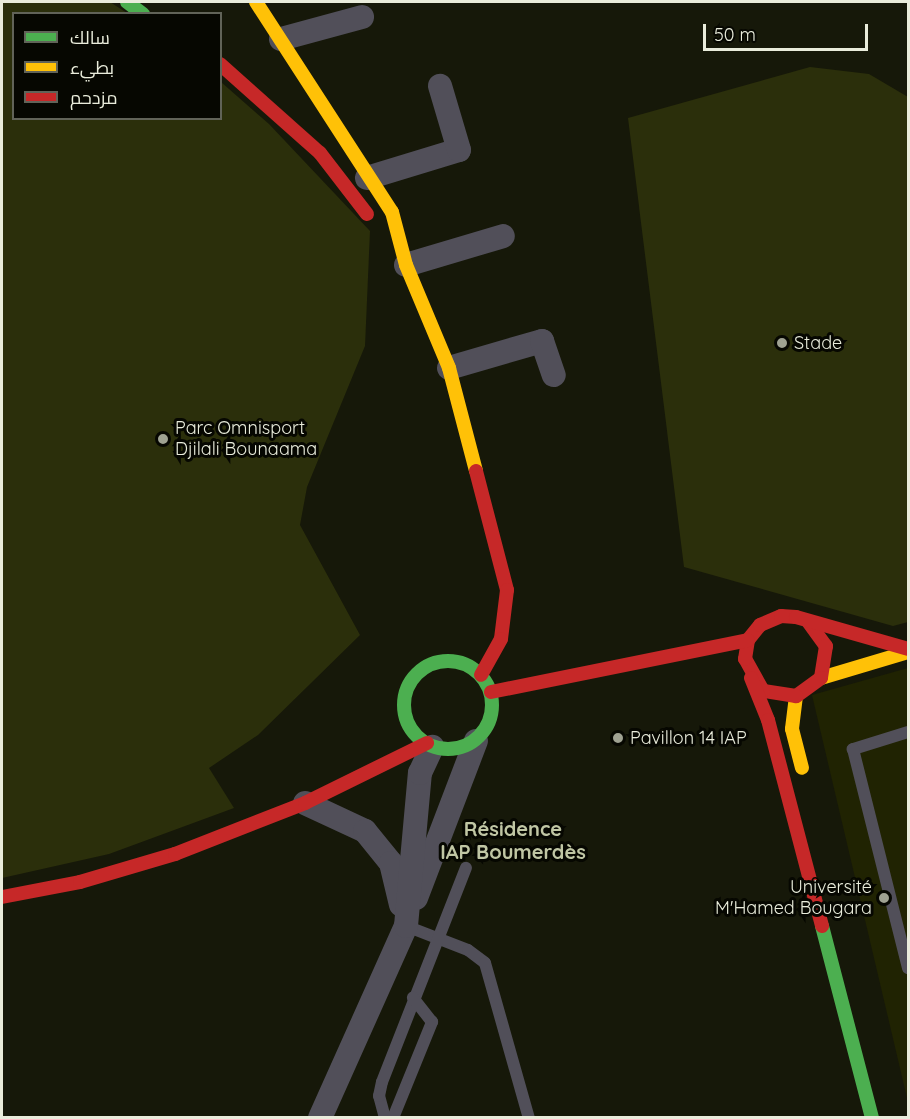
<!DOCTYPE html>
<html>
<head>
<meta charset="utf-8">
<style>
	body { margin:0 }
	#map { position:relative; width:910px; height:1119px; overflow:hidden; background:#161809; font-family:Quicksand,Cairo,sans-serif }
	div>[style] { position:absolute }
	.built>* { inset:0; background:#202302 }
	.green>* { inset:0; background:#2b2f0b }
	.lane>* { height:12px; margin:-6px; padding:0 6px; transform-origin:6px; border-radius:6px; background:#514f59 }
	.street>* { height:24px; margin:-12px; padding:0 12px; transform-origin:12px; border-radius:12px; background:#514f59 }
	.fast>* { height:14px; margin:-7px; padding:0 7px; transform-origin:7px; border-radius:7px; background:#4caf50 }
	.fast>.ring { margin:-7px; padding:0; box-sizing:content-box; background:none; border:14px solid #4caf50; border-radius:50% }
	.slow>* { height:14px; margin:-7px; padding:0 7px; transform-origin:7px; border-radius:7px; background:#ffc107 }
	.jam>* { height:14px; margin:-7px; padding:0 7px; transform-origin:7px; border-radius:7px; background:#c62828 }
	.dots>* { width:16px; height:16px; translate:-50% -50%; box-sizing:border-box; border:3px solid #060701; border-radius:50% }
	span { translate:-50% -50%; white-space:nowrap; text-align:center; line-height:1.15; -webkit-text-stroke:6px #060701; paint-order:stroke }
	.poi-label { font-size:18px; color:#e9ecdb }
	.left { translate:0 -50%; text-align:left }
	.right { translate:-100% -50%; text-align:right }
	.neighbourhood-label { font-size:20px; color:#c0c6a4; font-weight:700 }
	.frame { position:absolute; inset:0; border:3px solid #e9ecdb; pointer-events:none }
	.legend { position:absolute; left:12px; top:12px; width:210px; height:108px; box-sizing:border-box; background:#060701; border:2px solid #616358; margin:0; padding:8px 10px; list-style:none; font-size:18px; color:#e9ecdb }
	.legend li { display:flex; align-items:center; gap:12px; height:30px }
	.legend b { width:30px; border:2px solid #616358 }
	.scale { position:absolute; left:703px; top:24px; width:165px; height:27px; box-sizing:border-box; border:3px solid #e9ecdb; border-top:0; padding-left:8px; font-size:18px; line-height:21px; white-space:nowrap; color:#e9ecdb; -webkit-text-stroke:4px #060701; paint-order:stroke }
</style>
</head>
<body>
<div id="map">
	<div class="built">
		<i style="clip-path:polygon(908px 668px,908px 1102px,812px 695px)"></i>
	</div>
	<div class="green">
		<i style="clip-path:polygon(2px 2px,110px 2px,127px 13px,14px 14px,14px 118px,220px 118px,221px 82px,269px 124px,370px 231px,365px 346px,307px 487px,300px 525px,360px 635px,258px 735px,209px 768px,234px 808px,109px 854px,2px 878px)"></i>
		<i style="clip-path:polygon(810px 67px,869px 74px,908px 97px,908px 622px,893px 626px,684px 567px,628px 118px)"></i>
	</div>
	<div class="lane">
		<i style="left:908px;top:732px;width:58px;rotate:162.8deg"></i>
		<i style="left:853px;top:749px;width:226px;rotate:75.9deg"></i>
		<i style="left:406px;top:926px;width:66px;rotate:21.2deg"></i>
		<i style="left:468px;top:950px;width:21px;rotate:37deg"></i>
		<i style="left:485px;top:963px;width:161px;rotate:74.2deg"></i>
		<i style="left:385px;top:1118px;width:23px;rotate:-105deg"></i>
		<i style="left:379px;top:1096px;width:14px;rotate:-78deg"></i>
		<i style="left:382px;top:1082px;width:230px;rotate:-68.6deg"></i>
		<i style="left:393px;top:1118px;width:104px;rotate:-67.9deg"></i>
		<i style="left:432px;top:1022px;width:31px;rotate:-128deg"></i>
	</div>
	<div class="street">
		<i style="left:281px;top:39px;width:84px;rotate:-15.2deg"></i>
		<i style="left:367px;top:178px;width:96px;rotate:-16.9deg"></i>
		<i style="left:459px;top:150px;width:67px;rotate:-106.5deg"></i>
		<i style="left:406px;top:265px;width:101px;rotate:-16.6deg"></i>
		<i style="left:449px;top:368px;width:97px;rotate:-16.2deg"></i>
		<i style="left:542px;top:341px;width:36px;rotate:71deg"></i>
		<i style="left:305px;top:803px;width:66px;rotate:25deg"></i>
		<i style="left:365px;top:831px;width:41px;rotate:50.9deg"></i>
		<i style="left:391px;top:863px;width:43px;rotate:76.6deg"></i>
		<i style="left:416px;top:898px;width:168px;rotate:-69.1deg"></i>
		<i style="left:320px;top:1118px;width:210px;rotate:-65.9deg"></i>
		<i style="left:406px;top:926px;width:154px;rotate:-84.8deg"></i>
		<i style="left:420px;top:773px;width:29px;rotate:-65deg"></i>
	</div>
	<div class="fast">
		<i style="left:127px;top:2px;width:20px;rotate:37deg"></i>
		<i class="ring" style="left:404px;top:661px;width:74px;height:74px"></i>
		<i style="left:822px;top:926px;width:198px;rotate:75.4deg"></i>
	</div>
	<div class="slow">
		<i style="left:256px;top:2px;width:250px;rotate:57.1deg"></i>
		<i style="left:392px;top:212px;width:55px;rotate:75.2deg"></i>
		<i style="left:406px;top:265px;width:112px;rotate:67.3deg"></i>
		<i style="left:449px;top:368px;width:106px;rotate:75.3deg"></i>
		<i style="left:821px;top:678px;width:91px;rotate:-16.6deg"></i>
		<i style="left:796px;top:696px;width:33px;rotate:97deg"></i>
		<i style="left:792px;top:729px;width:40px;rotate:75.6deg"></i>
	</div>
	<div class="jam">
		<i style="left:220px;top:64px;width:134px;rotate:41.7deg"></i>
		<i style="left:320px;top:153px;width:77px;rotate:52.4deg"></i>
		<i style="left:476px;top:471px;width:123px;rotate:75.4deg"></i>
		<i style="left:507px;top:590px;width:49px;rotate:97deg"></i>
		<i style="left:501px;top:639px;width:41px;rotate:119.1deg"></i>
		<i style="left:809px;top:623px;width:29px;rotate:54deg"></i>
		<i style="left:826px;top:646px;width:32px;rotate:99deg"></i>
		<i style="left:821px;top:678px;width:31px;rotate:144deg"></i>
		<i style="left:796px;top:696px;width:33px;rotate:-171deg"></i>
		<i style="left:763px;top:691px;width:37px;rotate:-119deg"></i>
		<i style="left:745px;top:659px;width:19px;rotate:-81deg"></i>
		<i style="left:748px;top:640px;width:19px;rotate:-51deg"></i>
		<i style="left:760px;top:625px;width:23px;rotate:-23deg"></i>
		<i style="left:781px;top:616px;width:15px;rotate:4deg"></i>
		<i style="left:796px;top:617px;width:116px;rotate:15.9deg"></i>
		<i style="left:751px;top:678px;width:45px;rotate:68deg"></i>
		<i style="left:768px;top:720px;width:213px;rotate:75.3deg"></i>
		<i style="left:491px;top:692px;width:262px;rotate:-11.4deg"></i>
		<i style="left:2px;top:897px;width:79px;rotate:-10.9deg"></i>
		<i style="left:80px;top:882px;width:99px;rotate:-16.4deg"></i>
		<i style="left:175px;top:854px;width:140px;rotate:-21.4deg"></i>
		<i style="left:305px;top:803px;width:136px;rotate:-26.2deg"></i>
	</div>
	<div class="dots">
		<i style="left:782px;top:343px;background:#9fa292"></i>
		<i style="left:163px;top:439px;background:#9fa292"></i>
		<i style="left:618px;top:738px;background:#9fa292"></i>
		<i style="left:884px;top:898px;background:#9fa292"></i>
	</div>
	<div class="poi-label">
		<span class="left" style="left:794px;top:343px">Stade</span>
		<span class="left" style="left:175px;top:439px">Parc Omnisport<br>Djilali Bounaama</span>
		<span class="left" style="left:630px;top:738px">Pavillon 14 IAP</span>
		<span class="right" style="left:872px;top:898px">Université<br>M'Hamed Bougara</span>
	</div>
	<div class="neighbourhood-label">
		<span style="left:513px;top:840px">Résidence<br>IAP Boumerdès</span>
	</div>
	<div class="frame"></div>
	<ul class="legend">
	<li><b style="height:8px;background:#4caf50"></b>سالك</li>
	<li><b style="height:8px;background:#ffc107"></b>بطيء</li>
	<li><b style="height:8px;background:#c62828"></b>مزدحم</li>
	</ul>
	<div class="scale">50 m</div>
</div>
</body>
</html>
